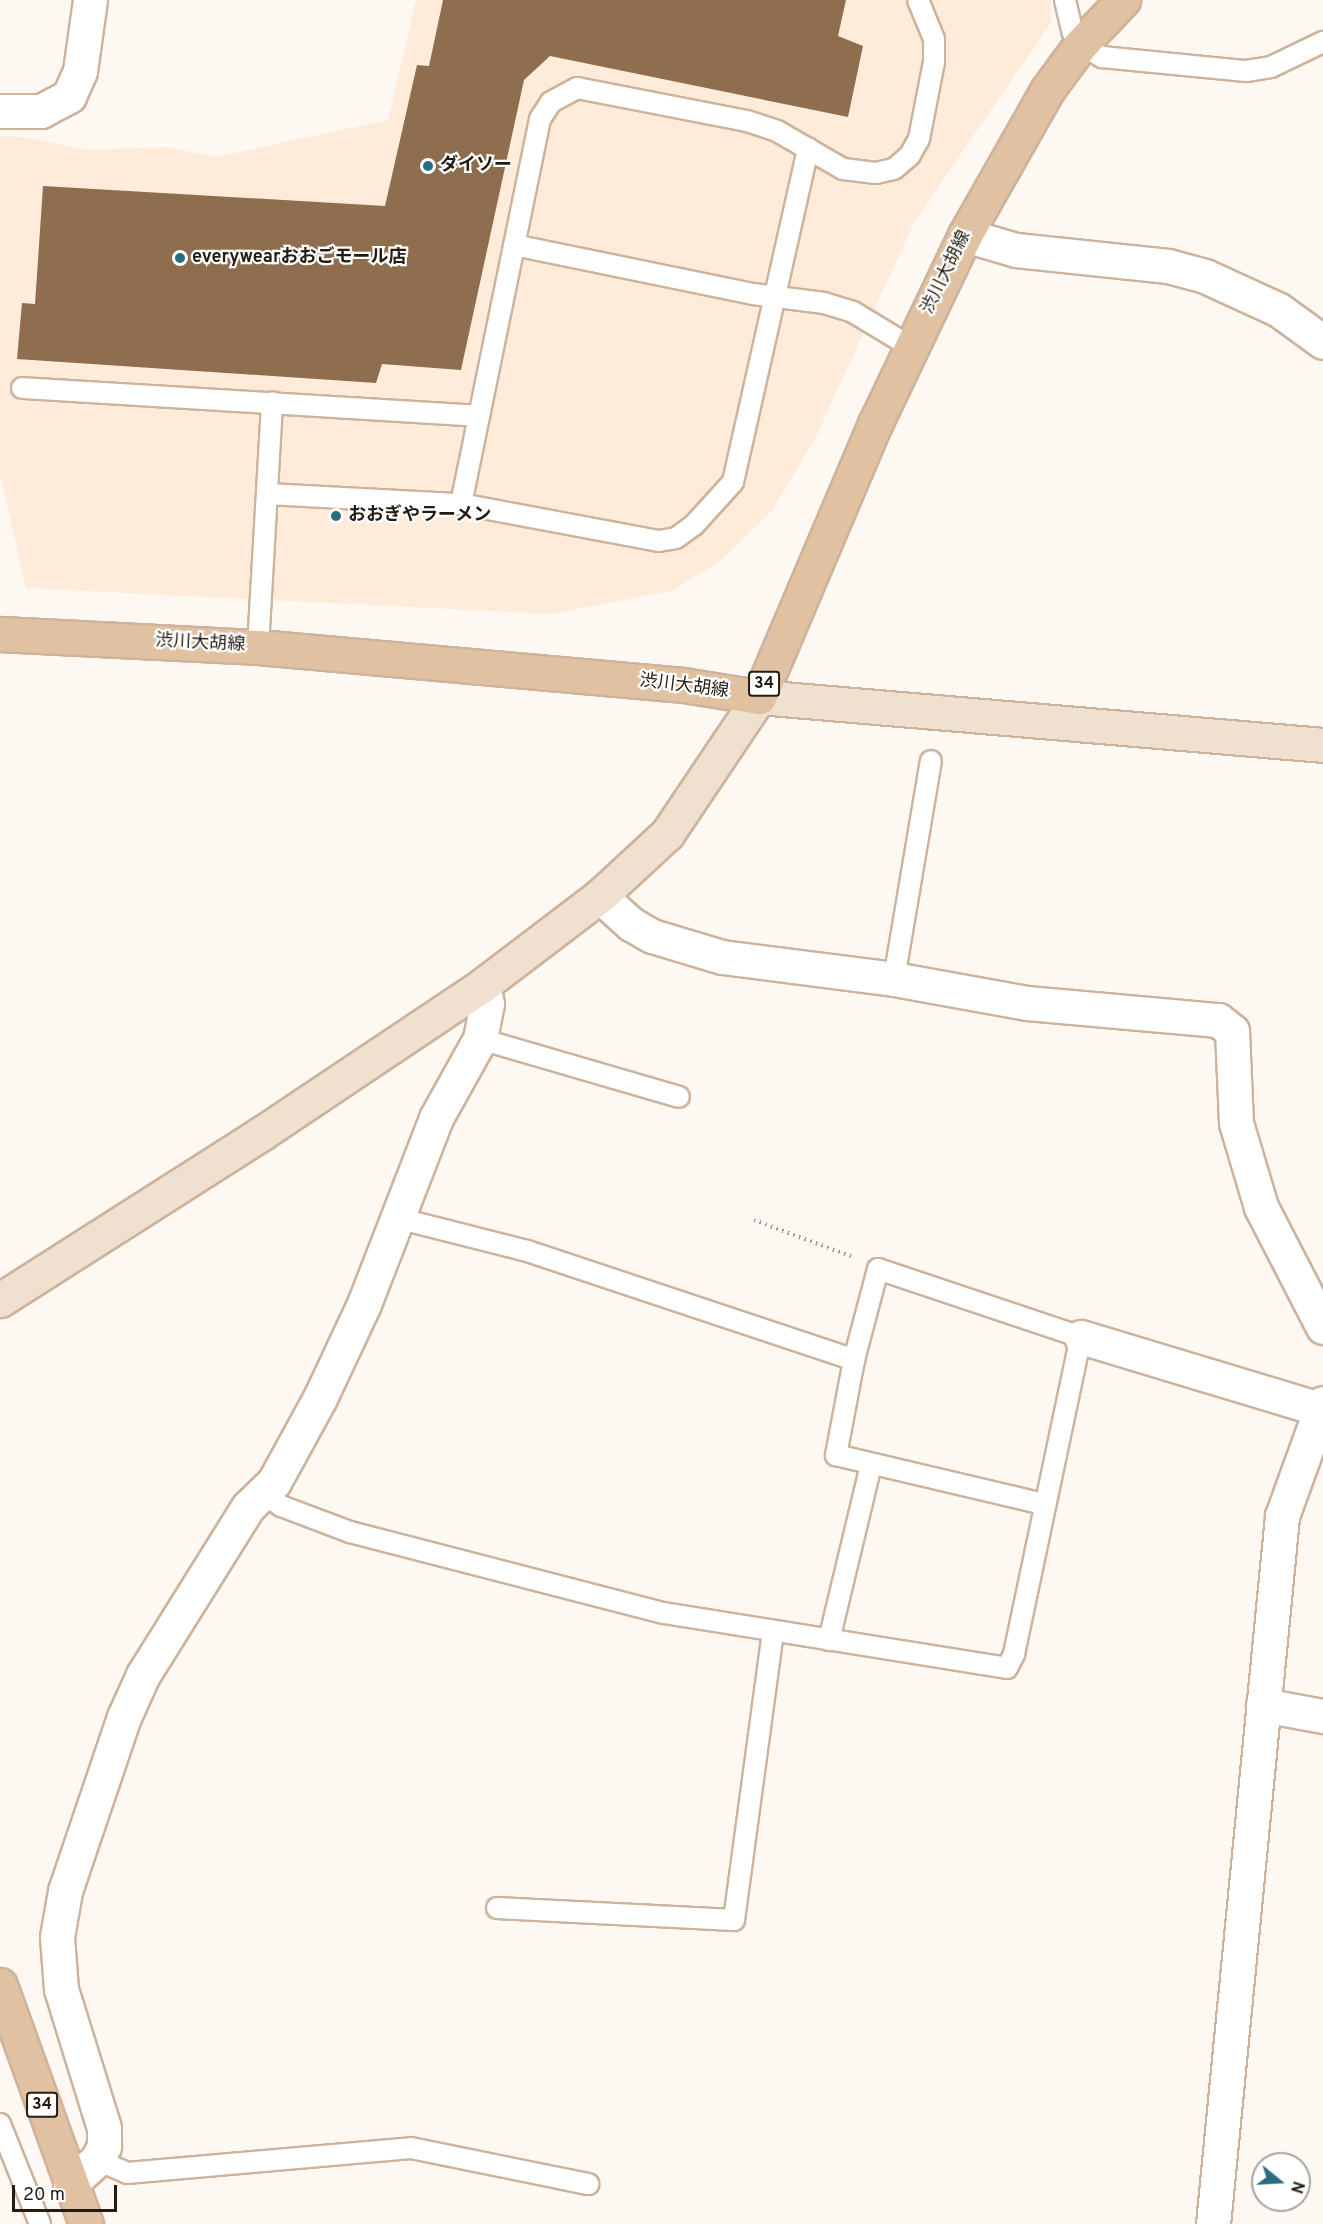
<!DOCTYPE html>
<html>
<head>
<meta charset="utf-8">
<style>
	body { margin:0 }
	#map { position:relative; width:1323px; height:2224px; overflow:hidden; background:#fef8f3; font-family:Overpass,"Noto Sans JP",sans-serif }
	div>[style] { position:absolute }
	.built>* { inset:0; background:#feebd9 }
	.building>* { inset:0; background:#8e6e4f }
	.path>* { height:4px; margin-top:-2px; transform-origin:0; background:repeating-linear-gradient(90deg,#a19a93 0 1.5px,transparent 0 6px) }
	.roads { filter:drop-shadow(2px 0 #cdb39c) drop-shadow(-2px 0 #cdb39c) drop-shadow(0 2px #cdb39c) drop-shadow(0 -2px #cdb39c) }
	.lane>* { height:20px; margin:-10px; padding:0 10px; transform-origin:10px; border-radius:10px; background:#fff }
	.street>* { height:33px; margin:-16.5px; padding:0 16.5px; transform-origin:16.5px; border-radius:16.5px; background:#fff }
	.secondary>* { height:33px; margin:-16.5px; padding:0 16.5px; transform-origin:16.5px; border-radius:16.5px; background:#f0e0d0 }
	.primary>* { height:33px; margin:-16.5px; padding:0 16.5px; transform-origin:16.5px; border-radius:16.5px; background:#e0c1a1 }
	.dots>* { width:16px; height:16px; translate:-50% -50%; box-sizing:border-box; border:3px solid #fff; border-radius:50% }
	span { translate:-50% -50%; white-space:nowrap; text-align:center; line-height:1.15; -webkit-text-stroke:4.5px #fff; paint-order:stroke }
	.shield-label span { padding:2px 4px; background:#fff; border:2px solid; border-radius:4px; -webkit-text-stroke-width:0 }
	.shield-label { font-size:16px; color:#241b12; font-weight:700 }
	.poi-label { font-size:18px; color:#241b12; font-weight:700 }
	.left { translate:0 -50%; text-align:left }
	.street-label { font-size:18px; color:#241b12 }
	.north { position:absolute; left:1251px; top:2152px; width:60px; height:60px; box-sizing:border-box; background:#fff; border:2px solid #a7a4a0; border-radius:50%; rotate:108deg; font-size:16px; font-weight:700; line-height:24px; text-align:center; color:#241b12 }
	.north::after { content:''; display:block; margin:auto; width:21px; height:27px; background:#2a6e7f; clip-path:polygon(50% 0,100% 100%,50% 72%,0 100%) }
	.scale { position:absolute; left:12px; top:2185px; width:105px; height:27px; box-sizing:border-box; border:3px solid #241b12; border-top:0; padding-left:8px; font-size:18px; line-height:21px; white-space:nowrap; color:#241b12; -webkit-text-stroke:4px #fff; paint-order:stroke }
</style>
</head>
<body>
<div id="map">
	<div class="built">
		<i style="clip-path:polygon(416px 0,1051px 0,1051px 23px,915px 221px,814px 441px,772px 511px,719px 562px,672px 591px,550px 614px,26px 588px,0 475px,0 136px,24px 137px,88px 150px,166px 147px,216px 157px,388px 120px)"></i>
	</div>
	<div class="building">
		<i style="clip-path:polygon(443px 0,846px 0,838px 36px,863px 46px,848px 117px,550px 56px,524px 80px,461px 370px,382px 364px,376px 383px,17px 359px,22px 303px,35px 304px,43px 186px,385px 206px,417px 65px,429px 66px)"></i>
	</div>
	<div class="path">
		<i style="left:754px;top:1220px;width:106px;rotate:20.5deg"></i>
	</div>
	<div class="roads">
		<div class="lane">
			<i style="left:1065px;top:0;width:32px;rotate:77deg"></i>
			<i style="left:1072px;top:31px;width:16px;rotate:55deg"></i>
			<i style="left:1081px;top:44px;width:25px;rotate:32deg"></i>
			<i style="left:1102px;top:57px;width:145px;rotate:5.6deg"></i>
			<i style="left:1246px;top:71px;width:25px;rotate:-9deg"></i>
			<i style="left:1271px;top:67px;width:58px;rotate:-25.7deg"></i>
			<i style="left:514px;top:245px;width:244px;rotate:11.6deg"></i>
			<i style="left:753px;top:294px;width:72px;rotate:7.2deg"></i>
			<i style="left:824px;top:303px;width:30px;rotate:17deg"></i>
			<i style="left:853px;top:312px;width:68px;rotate:31.1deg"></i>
			<i style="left:22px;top:388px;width:458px;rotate:3.5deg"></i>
			<i style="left:267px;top:494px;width:194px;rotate:3deg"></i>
			<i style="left:461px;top:504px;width:201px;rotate:10.6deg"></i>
			<i style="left:659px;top:541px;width:17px;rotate:-10deg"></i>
			<i style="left:676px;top:538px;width:22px;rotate:-36deg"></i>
			<i style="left:694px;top:525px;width:58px;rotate:-47.8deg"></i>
			<i style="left:733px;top:482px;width:342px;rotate:-77.3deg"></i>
			<i style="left:461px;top:504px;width:393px;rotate:-78.4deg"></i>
			<i style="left:540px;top:119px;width:20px;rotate:-57deg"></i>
			<i style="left:551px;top:102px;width:30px;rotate:-28deg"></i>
			<i style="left:577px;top:88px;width:173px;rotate:11deg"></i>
			<i style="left:747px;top:121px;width:32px;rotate:18deg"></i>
			<i style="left:777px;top:131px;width:76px;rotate:29.9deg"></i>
			<i style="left:843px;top:169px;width:33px;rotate:7deg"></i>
			<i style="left:876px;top:173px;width:18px;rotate:-13deg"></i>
			<i style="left:894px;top:169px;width:21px;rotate:-41deg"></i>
			<i style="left:910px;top:155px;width:18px;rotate:-61deg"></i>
			<i style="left:919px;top:139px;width:78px;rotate:-79deg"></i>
			<i style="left:934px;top:62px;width:23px;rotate:-90deg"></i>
			<i style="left:934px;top:39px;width:42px;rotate:-112.3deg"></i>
			<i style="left:258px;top:647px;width:245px;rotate:-86.7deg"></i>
			<i style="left:894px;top:979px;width:221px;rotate:-80.4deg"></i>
			<i style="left:480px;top:1039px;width:207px;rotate:16.2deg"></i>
			<i style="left:397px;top:1218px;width:134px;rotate:14.2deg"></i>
			<i style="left:527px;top:1251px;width:345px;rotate:18.4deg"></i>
			<i style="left:265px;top:1494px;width:20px;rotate:37deg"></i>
			<i style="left:281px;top:1506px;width:74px;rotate:20.6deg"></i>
			<i style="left:350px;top:1532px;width:324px;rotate:14.5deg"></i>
			<i style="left:664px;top:1613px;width:347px;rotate:9.1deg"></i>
			<i style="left:1007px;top:1668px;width:16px;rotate:-63deg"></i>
			<i style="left:1014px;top:1654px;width:324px;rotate:-78.1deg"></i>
			<i style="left:1081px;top:1337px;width:214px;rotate:-161.5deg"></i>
			<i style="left:878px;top:1269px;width:94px;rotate:104.8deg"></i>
			<i style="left:854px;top:1360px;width:97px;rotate:100.7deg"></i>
			<i style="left:836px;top:1455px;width:213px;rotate:13.3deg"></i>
			<i style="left:829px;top:1640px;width:180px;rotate:-76.5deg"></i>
			<i style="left:497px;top:1908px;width:237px;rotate:2.9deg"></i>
			<i style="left:734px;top:1920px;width:291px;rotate:-82.3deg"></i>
			<i style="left:0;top:2124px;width:108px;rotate:68.2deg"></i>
			<i style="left:97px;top:2160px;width:33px;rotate:23deg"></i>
			<i style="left:127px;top:2173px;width:285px;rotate:-5deg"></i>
			<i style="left:411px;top:2148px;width:181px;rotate:11.5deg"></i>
		</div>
		<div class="street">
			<i style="left:0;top:111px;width:41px"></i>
			<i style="left:41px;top:111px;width:32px;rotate:-28deg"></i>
			<i style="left:69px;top:96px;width:27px;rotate:-66deg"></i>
			<i style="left:80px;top:71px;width:72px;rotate:-82deg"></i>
			<i style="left:965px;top:235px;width:53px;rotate:16.4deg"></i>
			<i style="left:1016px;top:250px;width:153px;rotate:6deg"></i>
			<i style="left:1168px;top:266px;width:38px;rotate:15deg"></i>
			<i style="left:1205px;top:276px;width:81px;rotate:24.7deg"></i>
			<i style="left:1279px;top:310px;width:54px;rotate:36deg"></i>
			<i style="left:600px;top:896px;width:42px;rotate:42.1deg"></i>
			<i style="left:631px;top:924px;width:24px;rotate:30deg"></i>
			<i style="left:652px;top:936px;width:73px;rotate:16.7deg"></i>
			<i style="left:722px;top:957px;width:173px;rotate:7.3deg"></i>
			<i style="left:894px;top:979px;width:135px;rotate:10.2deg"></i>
			<i style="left:1027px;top:1003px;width:192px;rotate:5.1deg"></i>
			<i style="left:1218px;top:1020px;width:18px;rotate:38deg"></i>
			<i style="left:1232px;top:1031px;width:92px;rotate:87.5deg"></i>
			<i style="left:1236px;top:1123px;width:88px;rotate:73.4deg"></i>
			<i style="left:1261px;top:1207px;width:135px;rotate:62.7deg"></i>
			<i style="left:1081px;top:1337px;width:250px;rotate:16.8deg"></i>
			<i style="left:1263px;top:1705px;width:61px;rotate:10.4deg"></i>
			<i style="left:70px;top:2184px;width:36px;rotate:-42deg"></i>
			<i style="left:97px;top:2160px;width:16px;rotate:-63deg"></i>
			<i style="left:104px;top:2146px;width:18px;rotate:-90deg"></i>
			<i style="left:104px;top:2128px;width:145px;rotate:-107.2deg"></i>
			<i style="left:61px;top:1989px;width:52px;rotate:-94.4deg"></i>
			<i style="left:57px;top:1937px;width:47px;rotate:-80.1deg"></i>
			<i style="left:65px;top:1891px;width:184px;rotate:-71.3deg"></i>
			<i style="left:124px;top:1717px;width:46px;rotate:-65.7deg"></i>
			<i style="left:143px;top:1675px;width:198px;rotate:-58deg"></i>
			<i style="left:248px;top:1507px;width:36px;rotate:-44deg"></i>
			<i style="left:274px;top:1482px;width:96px;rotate:-61.3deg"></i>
			<i style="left:320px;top:1398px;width:104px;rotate:-64.9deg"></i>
			<i style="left:364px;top:1304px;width:199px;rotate:-68.8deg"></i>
			<i style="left:436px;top:1118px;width:90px;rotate:-60.9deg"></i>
			<i style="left:480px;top:1039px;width:36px;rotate:-79deg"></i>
			<i style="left:487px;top:1004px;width:19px;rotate:-102deg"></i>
			<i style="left:1213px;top:2224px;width:711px;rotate:-84.43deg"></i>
			<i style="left:1282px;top:1516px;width:120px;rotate:-70.1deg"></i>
		</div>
		<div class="secondary">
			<i style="left:0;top:1300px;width:311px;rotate:-32.5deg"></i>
			<i style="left:262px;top:1133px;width:266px;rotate:-33.8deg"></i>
			<i style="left:483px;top:985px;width:147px;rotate:-37.3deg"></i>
			<i style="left:600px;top:896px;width:91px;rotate:-42.8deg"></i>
			<i style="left:667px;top:834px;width:165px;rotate:-56.1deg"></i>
			<i style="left:759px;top:697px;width:566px;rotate:4.86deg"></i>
		</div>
		<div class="primary">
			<i style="left:0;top:634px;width:258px;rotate:2.9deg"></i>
			<i style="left:258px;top:647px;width:427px;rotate:5.1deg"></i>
			<i style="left:683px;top:685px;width:77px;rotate:9deg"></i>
			<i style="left:759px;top:697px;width:297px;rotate:-67deg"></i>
			<i style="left:875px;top:424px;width:209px;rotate:-64.5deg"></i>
			<i style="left:965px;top:235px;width:168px;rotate:-60.4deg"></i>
			<i style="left:1048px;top:89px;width:56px;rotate:-53.7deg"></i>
			<i style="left:1081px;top:44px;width:61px;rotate:-46.3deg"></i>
			<i style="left:0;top:1985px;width:254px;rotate:70.2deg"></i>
		</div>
	</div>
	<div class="dots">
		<i style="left:428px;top:166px;background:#2a6e7f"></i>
		<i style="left:180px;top:258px;background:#2a6e7f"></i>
		<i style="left:336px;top:516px;background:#2a6e7f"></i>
	</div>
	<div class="shield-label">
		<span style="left:764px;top:684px">34</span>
		<span style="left:42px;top:2105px">34</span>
	</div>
	<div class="poi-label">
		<span class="left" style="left:440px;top:166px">ダイソー</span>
		<span class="left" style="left:192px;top:258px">everywearおおごモール店</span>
		<span class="left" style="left:348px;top:516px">おおぎやラーメン</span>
	</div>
	<div class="street-label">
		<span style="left:947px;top:273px;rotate:-64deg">渋川大胡線</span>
		<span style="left:200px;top:644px;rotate:3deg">渋川大胡線</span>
		<span style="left:684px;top:687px;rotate:7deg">渋川大胡線</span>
	</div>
	<div class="north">N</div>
	<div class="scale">20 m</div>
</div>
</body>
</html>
